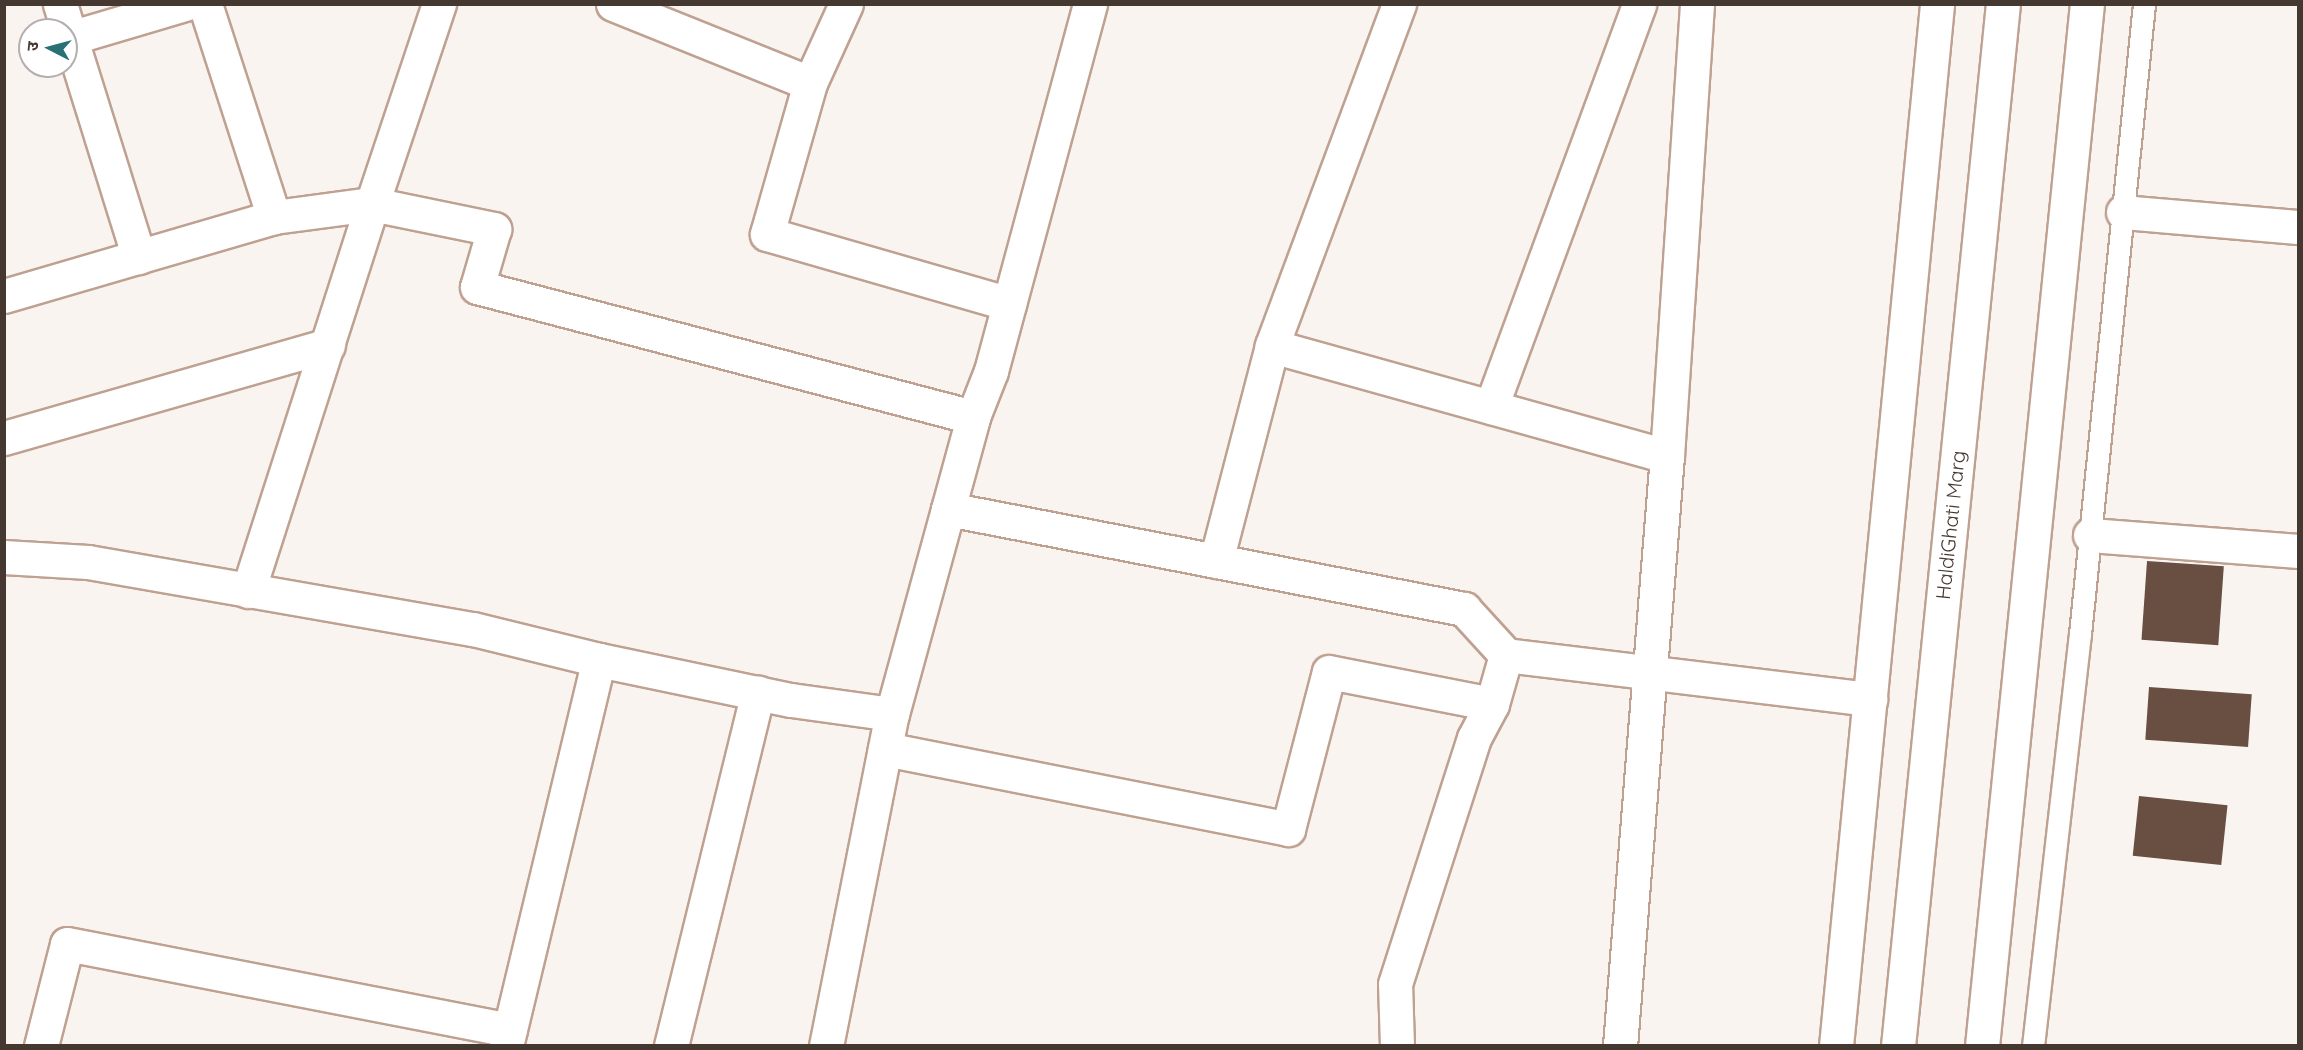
<!DOCTYPE html>
<html>
<head>
<meta charset="utf-8">
<style>
	body { margin:0 }
	#map { position:relative; width:2303px; height:1050px; overflow:hidden; background:#faf4f1; font-family:Quicksand,"Noto Sans Devanagari",sans-serif }
	div>[style] { position:absolute }
	.building>* { inset:0; background:#684f41; transform-origin:0 0 }
	.roads { filter:drop-shadow(2px 0 #bea191) drop-shadow(-2px 0 #bea191) drop-shadow(0 2px #bea191) drop-shadow(0 -2px #bea191) }
	.service>* { height:21px; margin:-10.5px; padding:0 10.5px; transform-origin:10.5px; border-radius:10.5px; background:#fff }
	.minor>* { height:33px; margin:-16.5px; padding:0 16.5px; transform-origin:16.5px; border-radius:16.5px; background:#fff }
	.tertiary>* { height:33px; margin:-16.5px; padding:0 16.5px; transform-origin:16.5px; border-radius:16.5px; background:#fff }
	span { translate:-50% -50%; white-space:nowrap; text-align:center; line-height:1.15; -webkit-text-stroke:6px #fff; paint-order:stroke }
	.street-label { font-size:20px; color:#443831 }
	.frame { position:absolute; inset:0; border:6px solid #443831; pointer-events:none }
	.north { position:absolute; left:18px; top:18px; width:60px; height:60px; box-sizing:border-box; background:#fff; border:2px solid #b4afad; border-radius:50%; rotate:276deg; font-size:16px; font-weight:700; line-height:24px; text-align:center; color:#443831 }
	.north::after { content:''; display:block; margin:auto; width:21px; height:27px; background:#287275; clip-path:polygon(50% 0,100% 100%,50% 72%,0 100%) }
</style>
</head>
<body>
<div id="map">
	<div class="building">
		<i style="left:2147px;top:561px;width:77px;height:79px;rotate:4deg"></i>
		<i style="left:2149px;top:687px;width:103px;height:53px;rotate:4deg"></i>
		<i style="left:2139px;top:796px;width:89px;height:60px;rotate:6deg"></i>
	</div>
	<div class="roads">
		<div class="service">
			<i style="left:2033px;top:1046px;width:415px;rotate:-83.5deg"></i>
			<i style="left:2080px;top:634px;width:633px;rotate:-84.2deg"></i>
		</div>
		<div class="minor">
			<i style="left:60px;top:4px;width:265px;rotate:72.7deg"></i>
			<i style="left:205px;top:4px;width:224px;rotate:72.1deg"></i>
			<i style="left:613px;top:4px;width:212px;rotate:21.9deg"></i>
			<i style="left:846px;top:4px;width:87px;rotate:114.5deg"></i>
			<i style="left:810px;top:83px;width:157px;rotate:105.9deg"></i>
			<i style="left:767px;top:234px;width:252px;rotate:16.1deg"></i>
			<i style="left:1399px;top:4px;width:365px;rotate:110.4deg"></i>
			<i style="left:1272px;top:346px;width:410px;rotate:15.6deg"></i>
			<i style="left:70px;top:38px;width:120px;rotate:-16.5deg"></i>
			<i style="left:2123px;top:212px;width:176px;rotate:4.9deg"></i>
			<i style="left:4px;top:296px;width:281px;rotate:-16.3deg"></i>
			<i style="left:274px;top:217px;width:99px;rotate:-7.6deg"></i>
			<i style="left:372px;top:204px;width:125px;rotate:11.6deg"></i>
			<i style="left:494px;top:229px;width:60px;rotate:106.3deg"></i>
			<i style="left:477px;top:287px;width:513px;rotate:14.69deg"></i>
			<i style="left:1491px;top:407px;width:429px;rotate:-69.8deg"></i>
			<i style="left:4px;top:438px;width:337px;rotate:-16deg"></i>
			<i style="left:948px;top:509px;width:526px;rotate:10.97deg"></i>
			<i style="left:1464px;top:609px;width:62px;rotate:47.6deg"></i>
			<i style="left:2090px;top:535px;width:209px;rotate:4.4deg"></i>
			<i style="left:4px;top:557px;width:84px;rotate:3.4deg"></i>
			<i style="left:88px;top:562px;width:391px;rotate:9.9deg"></i>
			<i style="left:473px;top:629px;width:130px;rotate:13.8deg"></i>
			<i style="left:599px;top:660px;width:196px;rotate:11.8deg"></i>
			<i style="left:791px;top:700px;width:102px;rotate:7.9deg"></i>
			<i style="left:1216px;top:561px;width:222px;rotate:-75.4deg"></i>
			<i style="left:248px;top:591px;width:406px;rotate:-72.2deg"></i>
			<i style="left:372px;top:204px;width:211px;rotate:-71.5deg"></i>
			<i style="left:885px;top:749px;width:411px;rotate:11.2deg"></i>
			<i style="left:1288px;top:829px;width:162px;rotate:-75.4deg"></i>
			<i style="left:1329px;top:672px;width:166px;rotate:11.1deg"></i>
			<i style="left:41px;top:1046px;width:105px;rotate:-75.7deg"></i>
			<i style="left:67px;top:944px;width:451px;rotate:11deg"></i>
			<i style="left:506px;top:1046px;width:397px;rotate:-76.5deg"></i>
			<i style="left:671px;top:1046px;width:364px;rotate:-76.2deg"></i>
			<i style="left:826px;top:1046px;width:338px;rotate:-78.8deg"></i>
			<i style="left:892px;top:714px;width:308px;rotate:-74.7deg"></i>
			<i style="left:973px;top:417px;width:49px;rotate:-68.6deg"></i>
			<i style="left:991px;top:371px;width:380px;rotate:-74.9deg"></i>
			<i style="left:1397px;top:1046px;width:62px;rotate:-91.8deg"></i>
			<i style="left:1395px;top:984px;width:258px;rotate:-72.2deg"></i>
			<i style="left:1474px;top:738px;width:38px;rotate:-62deg"></i>
			<i style="left:1492px;top:704px;width:51px;rotate:-74.1deg"></i>
			<i style="left:1506px;top:655px;width:367px;rotate:6.9deg"></i>
			<i style="left:1620px;top:1046px;width:592px;rotate:-85.45deg"></i>
			<i style="left:1667px;top:456px;width:453px;rotate:-86.2deg"></i>
			<i style="left:1836px;top:1046px;width:1047px;rotate:-84.46deg"></i>
		</div>
		<div class="tertiary">
			<i style="left:1898px;top:1046px;width:1047px;rotate:-84.25deg"></i>
			<i style="left:1982px;top:1046px;width:1047px;rotate:-84.25deg"></i>
		</div>
	</div>
	<div class="street-label">
		<span style="left:1950px;top:525px;rotate:-84deg">HaldiGhati Marg</span>
	</div>
	<div class="frame"></div>
	<div class="north">उ</div>
</div>
</body>
</html>
